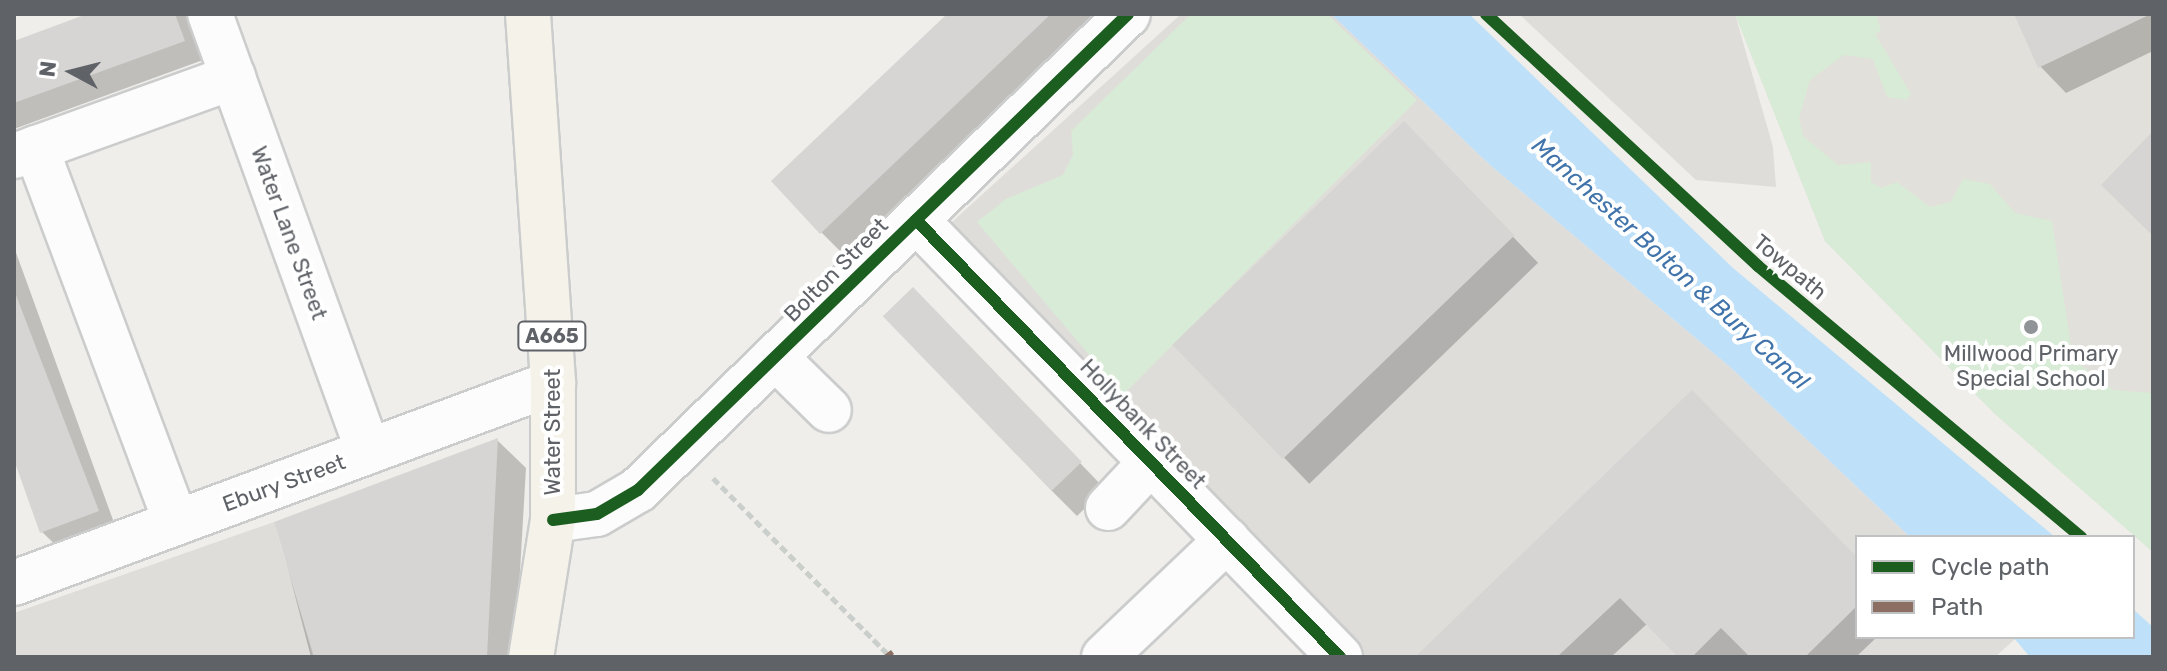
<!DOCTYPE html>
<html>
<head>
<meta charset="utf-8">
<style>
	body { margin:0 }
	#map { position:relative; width:2167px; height:671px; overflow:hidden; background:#efeeea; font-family:Rubik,sans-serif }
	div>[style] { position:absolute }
	.industrial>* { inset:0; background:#dfddda }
	.education>* { inset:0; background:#e2e0da }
	.green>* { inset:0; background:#d8ebd6 }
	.water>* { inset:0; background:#bfe0f9 }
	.shadow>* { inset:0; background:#0003; transform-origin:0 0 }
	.building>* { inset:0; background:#d6d5d3; transform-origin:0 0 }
	.path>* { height:5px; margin-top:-2.5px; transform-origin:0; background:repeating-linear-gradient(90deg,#cacfcc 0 8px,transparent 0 12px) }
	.roads { filter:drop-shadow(2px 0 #cbcccc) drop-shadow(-2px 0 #cbcccc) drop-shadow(0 2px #cbcccc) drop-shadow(0 -2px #cbcccc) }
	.minor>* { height:44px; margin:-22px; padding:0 22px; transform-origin:22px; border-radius:22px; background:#fdfcfc }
	.major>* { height:44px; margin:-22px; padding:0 22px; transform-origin:22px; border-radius:22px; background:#f4f2e9 }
	.quiet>* { height:10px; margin-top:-5px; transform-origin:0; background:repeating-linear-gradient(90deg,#8d6e63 0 20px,transparent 0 30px) }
	.cycleway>* { height:12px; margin:-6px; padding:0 6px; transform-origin:6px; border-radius:6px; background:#1b5e20 }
	.dots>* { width:22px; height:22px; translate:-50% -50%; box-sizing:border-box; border:4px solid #fff; border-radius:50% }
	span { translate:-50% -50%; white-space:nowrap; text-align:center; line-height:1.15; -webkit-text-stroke:8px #fff; paint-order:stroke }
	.shield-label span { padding:2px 6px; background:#fff; border:2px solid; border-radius:6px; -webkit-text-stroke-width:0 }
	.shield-label { font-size:20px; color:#5f6368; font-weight:700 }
	.street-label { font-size:22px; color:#5f6368 }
	.poi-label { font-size:22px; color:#5f6368 }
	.water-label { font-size:24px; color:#4174aa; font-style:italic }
	.frame { position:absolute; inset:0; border:16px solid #5f6368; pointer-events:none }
	.legend { position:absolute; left:1855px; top:535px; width:280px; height:104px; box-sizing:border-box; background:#fff; border:2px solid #bfc1c3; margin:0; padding:10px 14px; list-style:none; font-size:24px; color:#5f6368 }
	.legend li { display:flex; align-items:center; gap:16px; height:40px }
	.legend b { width:40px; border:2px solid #bfc1c3 }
	.north { position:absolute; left:32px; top:32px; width:80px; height:80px; -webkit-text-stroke:6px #fff; paint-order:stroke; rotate:277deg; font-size:22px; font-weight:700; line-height:32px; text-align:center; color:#5f6368 }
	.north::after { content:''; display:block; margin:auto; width:28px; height:36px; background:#5f6368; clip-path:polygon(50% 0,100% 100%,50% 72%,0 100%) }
</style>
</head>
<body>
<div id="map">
	<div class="industrial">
		<i style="clip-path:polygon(1181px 14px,1331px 14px,1490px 165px,1730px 367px,1910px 537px,1857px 537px,1857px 637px,2015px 639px,1995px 657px,1305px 657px,919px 252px)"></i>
		<i style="clip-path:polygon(1519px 14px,1735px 14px,1773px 147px,1776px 187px,1696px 180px)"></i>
		<i style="clip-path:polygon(274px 522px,313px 657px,14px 657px,14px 613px)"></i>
	</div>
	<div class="education">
		<i style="clip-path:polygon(1735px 14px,2153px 14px,2153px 552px,1994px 413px,1825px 241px)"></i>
	</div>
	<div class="green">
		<i style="clip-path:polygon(1191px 14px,1327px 14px,1417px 100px,1123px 395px,977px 222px,1006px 199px,1063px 175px,1073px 155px,1071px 131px)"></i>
		<i style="clip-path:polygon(1735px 14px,1876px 14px,1881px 31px,1875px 34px,1911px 94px,1906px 100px,1887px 97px,1873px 59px,1844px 55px,1810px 80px,1799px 118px,1803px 136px,1838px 165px,1871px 162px,1871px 182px,1881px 188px,1897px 182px,1930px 207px,1951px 202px,1963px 179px,1990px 184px,2015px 213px,2052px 221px,2073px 359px,2113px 390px,2153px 393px,2153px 552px,1994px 413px,1825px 241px)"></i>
	</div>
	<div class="water">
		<i style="clip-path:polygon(1331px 14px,1469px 14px,1733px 268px,2055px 537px,1910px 537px,1730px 367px,1490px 165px)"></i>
		<i style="clip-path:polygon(2133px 609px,2153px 627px,2153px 657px,2030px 657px,2013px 637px,2133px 637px)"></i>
	</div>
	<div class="shadow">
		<i style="clip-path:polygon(93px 14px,186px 14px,203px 60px,14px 129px,14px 43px)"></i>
		<i style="clip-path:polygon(949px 14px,1104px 14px,847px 258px,821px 232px)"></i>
		<i style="clip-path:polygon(2016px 14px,2153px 14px,2153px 51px,2066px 93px,2040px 66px)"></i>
		<i style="left:1404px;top:124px;width:193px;height:318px;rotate:46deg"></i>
		<i style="clip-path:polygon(14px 247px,117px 531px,62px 551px,42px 532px,14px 454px)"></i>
		<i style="clip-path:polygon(939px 316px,1105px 489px,1077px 516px,1051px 490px)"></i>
		<i style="clip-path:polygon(1692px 393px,1857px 560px,1857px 637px,1877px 637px,1856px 657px,1681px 657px,1648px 623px,1611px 657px,1418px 657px)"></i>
		<i style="clip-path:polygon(497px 440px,526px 468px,515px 657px,311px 657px,276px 523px)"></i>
	</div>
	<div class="building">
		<i style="clip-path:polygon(87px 14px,175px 14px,185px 41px,14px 103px,14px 41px)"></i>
		<i style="clip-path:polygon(947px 14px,1051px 14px,820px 234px,771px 181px)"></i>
		<i style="clip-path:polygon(2014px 14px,2151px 14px,2038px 68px)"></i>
		<i style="left:1404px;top:121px;width:159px;height:322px;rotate:46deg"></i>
		<i style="clip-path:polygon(2153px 131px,2153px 236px,2101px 185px)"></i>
		<i style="left:913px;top:287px;width:243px;height:42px;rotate:46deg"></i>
		<i style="clip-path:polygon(14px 290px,99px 511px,40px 533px,14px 460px)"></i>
		<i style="clip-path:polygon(1692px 390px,1857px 557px,1857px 606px,1805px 657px,1750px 657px,1721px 628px,1692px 657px,1678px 657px,1620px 598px,1557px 657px,1415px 657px)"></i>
		<i style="clip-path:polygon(498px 438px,487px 657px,314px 657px,274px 522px)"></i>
	</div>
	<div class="path">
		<i style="left:713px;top:478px;width:247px;rotate:45.2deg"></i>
	</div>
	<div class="roads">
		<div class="minor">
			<i style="left:210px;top:14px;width:465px;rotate:70.1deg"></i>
			<i style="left:36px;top:148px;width:400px;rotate:69.5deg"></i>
			<i style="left:14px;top:156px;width:233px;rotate:-19.8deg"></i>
			<i style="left:916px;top:220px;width:609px;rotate:45.87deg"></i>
			<i style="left:776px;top:358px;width:74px;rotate:44.5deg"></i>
			<i style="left:1108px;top:508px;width:63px;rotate:-46.9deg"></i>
			<i style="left:553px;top:520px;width:44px;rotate:-7.8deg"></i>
			<i style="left:597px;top:514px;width:48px;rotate:-30.3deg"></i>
			<i style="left:638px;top:490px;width:683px;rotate:-44.17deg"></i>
			<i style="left:14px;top:583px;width:575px;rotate:-20.36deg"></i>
			<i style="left:1104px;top:657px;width:170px;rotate:-43.6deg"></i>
		</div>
		<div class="major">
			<i style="left:528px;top:14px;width:370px;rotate:86.1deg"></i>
			<i style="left:553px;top:383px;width:137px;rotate:90deg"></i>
			<i style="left:553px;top:520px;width:139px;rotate:99.1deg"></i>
		</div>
	</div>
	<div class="quiet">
		<i style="left:887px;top:653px;width:5px;rotate:53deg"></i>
	</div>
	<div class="cycleway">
		<i style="left:1486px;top:14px;width:371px;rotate:42.8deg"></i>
		<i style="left:1758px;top:266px;width:422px;rotate:40deg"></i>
		<i style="left:916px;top:220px;width:609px;rotate:45.87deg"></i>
		<i style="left:553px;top:520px;width:44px;rotate:-7.8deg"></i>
		<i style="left:597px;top:514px;width:48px;rotate:-30.3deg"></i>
		<i style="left:638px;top:490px;width:683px;rotate:-44.17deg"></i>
	</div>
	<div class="dots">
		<i style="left:2031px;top:327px;background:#919496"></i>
	</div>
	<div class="shield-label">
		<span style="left:552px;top:336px">A665</span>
	</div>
	<div class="street-label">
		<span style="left:289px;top:233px;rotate:70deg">Water Lane Street</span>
		<span style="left:1790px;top:267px;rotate:40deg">Towpath</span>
		<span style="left:836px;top:270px;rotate:-45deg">Bolton Street</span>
		<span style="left:1143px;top:424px;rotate:46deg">Hollybank Street</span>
		<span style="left:553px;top:432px;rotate:-90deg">Water Street</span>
		<span style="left:284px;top:483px;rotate:-20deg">Ebury Street</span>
	</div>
	<div class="poi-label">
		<span style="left:2031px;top:366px">Millwood Primary<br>Special School</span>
	</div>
	<div class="water-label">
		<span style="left:1670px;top:264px;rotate:42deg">Manchester Bolton &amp; Bury Canal</span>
	</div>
	<div class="frame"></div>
	<ul class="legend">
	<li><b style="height:10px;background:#1b5e20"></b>Cycle path</li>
	<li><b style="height:10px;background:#8d6e63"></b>Path</li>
	</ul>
	<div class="north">N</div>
</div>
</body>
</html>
